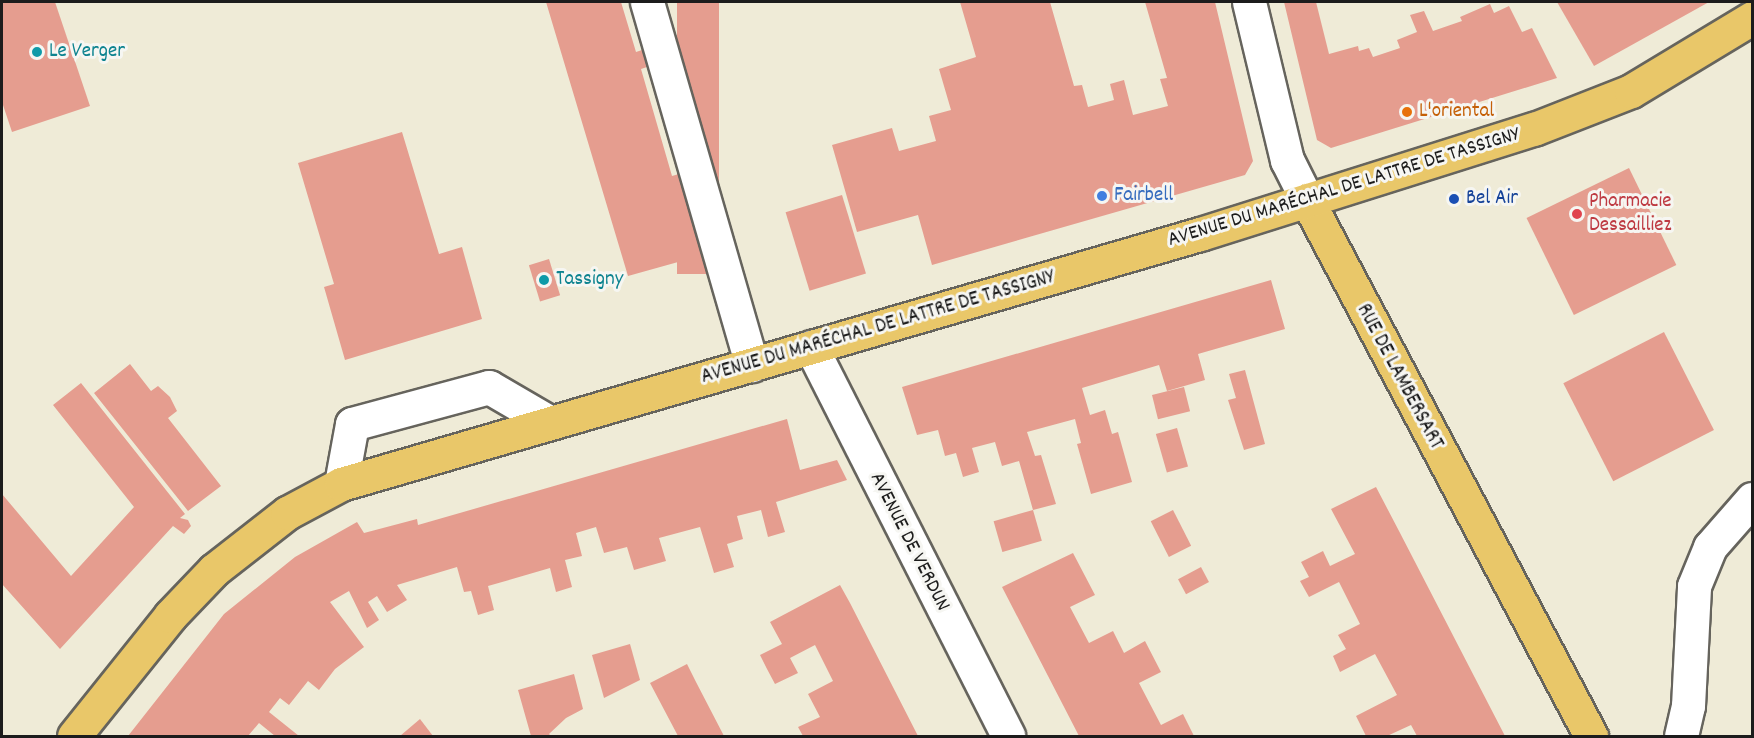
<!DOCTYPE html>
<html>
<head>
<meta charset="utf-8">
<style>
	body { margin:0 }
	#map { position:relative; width:1754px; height:738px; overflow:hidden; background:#efebd7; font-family:Dekko,sans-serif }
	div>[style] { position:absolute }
	.building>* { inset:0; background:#e59d8f; transform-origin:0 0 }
	.roads { filter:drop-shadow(2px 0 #66645d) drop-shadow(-2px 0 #66645d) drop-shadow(0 2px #66645d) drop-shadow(0 -2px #66645d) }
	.minor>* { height:33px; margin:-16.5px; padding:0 16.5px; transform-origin:16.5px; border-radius:16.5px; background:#fff }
	.major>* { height:33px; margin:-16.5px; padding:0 16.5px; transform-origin:16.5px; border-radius:16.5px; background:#e9c769 }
	.dots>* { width:16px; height:16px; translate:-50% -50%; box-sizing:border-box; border:3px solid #f6f6f2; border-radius:50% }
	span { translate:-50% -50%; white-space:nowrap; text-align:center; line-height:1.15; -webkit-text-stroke:6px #f6f6f2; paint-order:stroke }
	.culture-label { font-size:21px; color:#0d838f }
	.left { translate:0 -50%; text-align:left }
	.food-label { font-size:21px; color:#c56008 }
	.street-label { font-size:21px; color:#1c1c1c }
	.shop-label { font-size:21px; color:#366cbe }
	.transit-label { font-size:21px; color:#164399 }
	.health-label { font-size:21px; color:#be3a42 }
	.frame { position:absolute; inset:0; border:3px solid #1c1c1c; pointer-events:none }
</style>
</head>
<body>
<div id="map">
	<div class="building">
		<i style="clip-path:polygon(2px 2px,55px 2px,90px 106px,12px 132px,2px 102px)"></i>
		<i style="clip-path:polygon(546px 2px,621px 2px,636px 52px,642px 50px,647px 67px,641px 69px,672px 176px,679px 174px,684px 192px,677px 194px,696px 257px,628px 276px)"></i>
		<i style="left:677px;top:2px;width:42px;height:272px"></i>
		<i style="clip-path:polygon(960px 2px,1050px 2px,1074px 86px,1082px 85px,1088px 107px,1114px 100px,1110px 84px,1124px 80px,1133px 115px,1168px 106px,1160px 79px,1167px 78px,1145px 2px,1215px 2px,1253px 161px,1245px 175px,932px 265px,918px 215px,857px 232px,832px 145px,892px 128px,899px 151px,936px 141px,929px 116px,951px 110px,939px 69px,976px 57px)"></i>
		<i style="clip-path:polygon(1284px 2px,1316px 2px,1329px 54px,1358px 46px,1359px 51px,1369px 48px,1373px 57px,1400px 48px,1397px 40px,1417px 32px,1410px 15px,1424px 11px,1433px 31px,1462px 21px,1460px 17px,1490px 4px,1494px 13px,1509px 6px,1522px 32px,1532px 28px,1557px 78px,1331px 148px,1317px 140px)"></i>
		<i style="clip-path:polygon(1557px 2px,1709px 2px,1594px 66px)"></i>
		<i style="clip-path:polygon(402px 132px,439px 254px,462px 247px,482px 319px,345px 360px,324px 287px,334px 284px,298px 163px)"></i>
		<i style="left:1629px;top:168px;width:108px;height:114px;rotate:64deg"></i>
		<i style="left:842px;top:195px;width:82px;height:59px;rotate:73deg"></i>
		<i style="left:549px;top:259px;width:38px;height:21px;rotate:73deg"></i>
		<i style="clip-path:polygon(1271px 280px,1285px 329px,1198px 354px,1205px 380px,1167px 391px,1159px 365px,1082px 388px,1090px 415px,1105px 410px,1112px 434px,1118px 432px,1132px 482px,1091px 494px,1077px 444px,1081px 443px,1075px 419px,1027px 432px,1035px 456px,1041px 455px,1056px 504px,1033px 510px,1019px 461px,1002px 466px,995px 442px,972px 448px,979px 472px,963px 477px,956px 453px,945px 456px,938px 430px,917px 435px,902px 387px)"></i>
		<i style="left:1664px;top:332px;width:110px;height:113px;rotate:63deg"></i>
		<i style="clip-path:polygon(130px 364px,151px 391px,158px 386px,170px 397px,177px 411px,168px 418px,221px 486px,188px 511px,94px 393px)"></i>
		<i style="clip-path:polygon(1245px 370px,1265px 444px,1244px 450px,1228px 400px,1236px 398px,1229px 374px)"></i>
		<i style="clip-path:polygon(81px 383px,185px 514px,180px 518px,188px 520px,191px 526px,184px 534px,173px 526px,60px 649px,2px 584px,2px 494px,71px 576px,134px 507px,53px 405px)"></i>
		<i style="left:1184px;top:387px;width:25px;height:33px;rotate:76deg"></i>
		<i style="clip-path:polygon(787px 419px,800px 470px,837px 460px,847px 480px,776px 502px,785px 532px,768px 537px,761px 510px,737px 516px,743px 539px,727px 544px,734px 567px,714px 573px,700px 527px,659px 538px,666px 561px,634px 570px,627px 547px,604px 553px,596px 527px,576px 533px,582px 556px,565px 560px,572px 587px,556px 592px,550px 568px,526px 575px,488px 586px,494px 610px,478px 615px,471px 591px,464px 592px,457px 567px,397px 585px,407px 600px,387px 612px,377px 596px,368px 602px,379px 620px,367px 628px,349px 591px,330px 602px,364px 647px,335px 669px,319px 690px,308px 681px,289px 705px,280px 698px,269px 712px,299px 736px,275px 736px,259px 723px,248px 736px,128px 736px,224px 614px,295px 557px,357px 522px,364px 533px,417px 519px,418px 525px)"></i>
		<i style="left:1177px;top:428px;width:40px;height:22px;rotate:74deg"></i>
		<i style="clip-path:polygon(1376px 487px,1399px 531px,1505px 736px,1417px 736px,1411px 725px,1387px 736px,1366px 736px,1356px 716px,1397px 695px,1375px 654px,1340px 672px,1333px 656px,1346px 649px,1338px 635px,1360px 624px,1339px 582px,1309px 597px,1300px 581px,1309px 577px,1301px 562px,1323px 551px,1330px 566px,1355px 554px,1331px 509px)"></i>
		<i style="left:1033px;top:510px;width:32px;height:41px;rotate:74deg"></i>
		<i style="left:1173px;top:510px;width:40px;height:25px;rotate:63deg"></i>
		<i style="clip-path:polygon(1073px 553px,1095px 595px,1070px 607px,1089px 643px,1113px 631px,1124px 653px,1145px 641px,1161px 672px,1139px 683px,1161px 725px,1183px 714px,1194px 736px,1079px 736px,1002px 587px)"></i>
		<i style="left:1201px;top:567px;width:17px;height:26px;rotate:62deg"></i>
		<i style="clip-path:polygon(840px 585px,850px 603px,918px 736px,803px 736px,798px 727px,820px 717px,808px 694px,833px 681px,815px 645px,790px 658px,798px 673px,775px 684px,767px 669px,760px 655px,782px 644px,770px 622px)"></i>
		<i style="clip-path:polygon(630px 644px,640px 680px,604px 698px,592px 655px)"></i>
		<i style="clip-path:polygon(687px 664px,696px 682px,724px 736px,678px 736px,650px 683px)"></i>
		<i style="clip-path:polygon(574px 674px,583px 709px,566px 718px,549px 734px,551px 736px,531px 736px,518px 690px)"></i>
		<i style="clip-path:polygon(420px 719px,433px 736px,400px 736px)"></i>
	</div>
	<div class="roads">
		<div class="minor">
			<i style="left:647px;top:2px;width:378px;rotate:73.9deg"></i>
			<i style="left:1249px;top:2px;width:163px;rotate:76.5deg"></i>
			<i style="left:1287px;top:160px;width:45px;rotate:63.4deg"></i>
			<i style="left:811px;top:347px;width:436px;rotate:63.1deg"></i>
			<i style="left:341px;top:484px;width:61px;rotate:-79.6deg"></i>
			<i style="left:352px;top:424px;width:142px;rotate:-15.1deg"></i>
			<i style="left:489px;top:387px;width:69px;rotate:30.3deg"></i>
			<i style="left:1681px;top:736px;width:31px;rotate:-77deg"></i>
			<i style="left:1688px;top:706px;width:120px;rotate:-87.1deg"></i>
			<i style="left:1694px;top:586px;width:42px;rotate:-67.7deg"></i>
			<i style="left:1710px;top:547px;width:64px;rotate:-48.8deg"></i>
		</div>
		<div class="major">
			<i style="left:1307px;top:200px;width:607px;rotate:62.08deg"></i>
			<i style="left:74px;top:736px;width:154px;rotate:-51.3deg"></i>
			<i style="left:170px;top:616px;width:64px;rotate:-46.3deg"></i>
			<i style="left:214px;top:570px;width:93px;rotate:-38deg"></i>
			<i style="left:287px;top:513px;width:61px;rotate:-28.2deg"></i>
			<i style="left:341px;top:484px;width:895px;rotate:-16.23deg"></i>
			<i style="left:1200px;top:234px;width:350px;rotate:-17.5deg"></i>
			<i style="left:1534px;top:129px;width:104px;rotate:-21.4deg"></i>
			<i style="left:1631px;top:91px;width:141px;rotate:-31.1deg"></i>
		</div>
	</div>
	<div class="dots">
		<i style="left:37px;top:52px;background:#0f9aa8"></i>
		<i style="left:1407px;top:112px;background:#e8710a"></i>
		<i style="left:1102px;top:196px;background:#3f7fe0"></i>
		<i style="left:1454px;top:199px;background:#1a4fb4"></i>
		<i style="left:1577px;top:214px;background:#e0444e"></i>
		<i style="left:544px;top:280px;background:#0f9aa8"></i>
	</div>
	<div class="culture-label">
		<span class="left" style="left:49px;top:52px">Le Verger</span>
		<span class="left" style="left:556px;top:280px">Tassigny</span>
	</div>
	<div class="food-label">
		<span class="left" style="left:1419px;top:112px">L'oriental</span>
	</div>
	<div class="street-label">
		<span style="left:1344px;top:188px;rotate:-17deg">AVENUE DU MARÉCHAL DE LATTRE DE TASSIGNY</span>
		<span style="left:878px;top:328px;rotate:-16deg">AVENUE DU MARÉCHAL DE LATTRE DE TASSIGNY</span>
		<span style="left:1399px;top:377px;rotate:62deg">RUE DE LAMBERSART</span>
		<span style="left:909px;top:542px;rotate:63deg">AVENUE DE VERDUN</span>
	</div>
	<div class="shop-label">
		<span class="left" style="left:1114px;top:196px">Fairbell</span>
	</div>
	<div class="transit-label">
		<span class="left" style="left:1466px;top:199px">Bel Air</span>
	</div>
	<div class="health-label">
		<span class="left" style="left:1589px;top:214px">Pharmacie<br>Dessailliez</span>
	</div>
	<div class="frame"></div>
</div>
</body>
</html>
